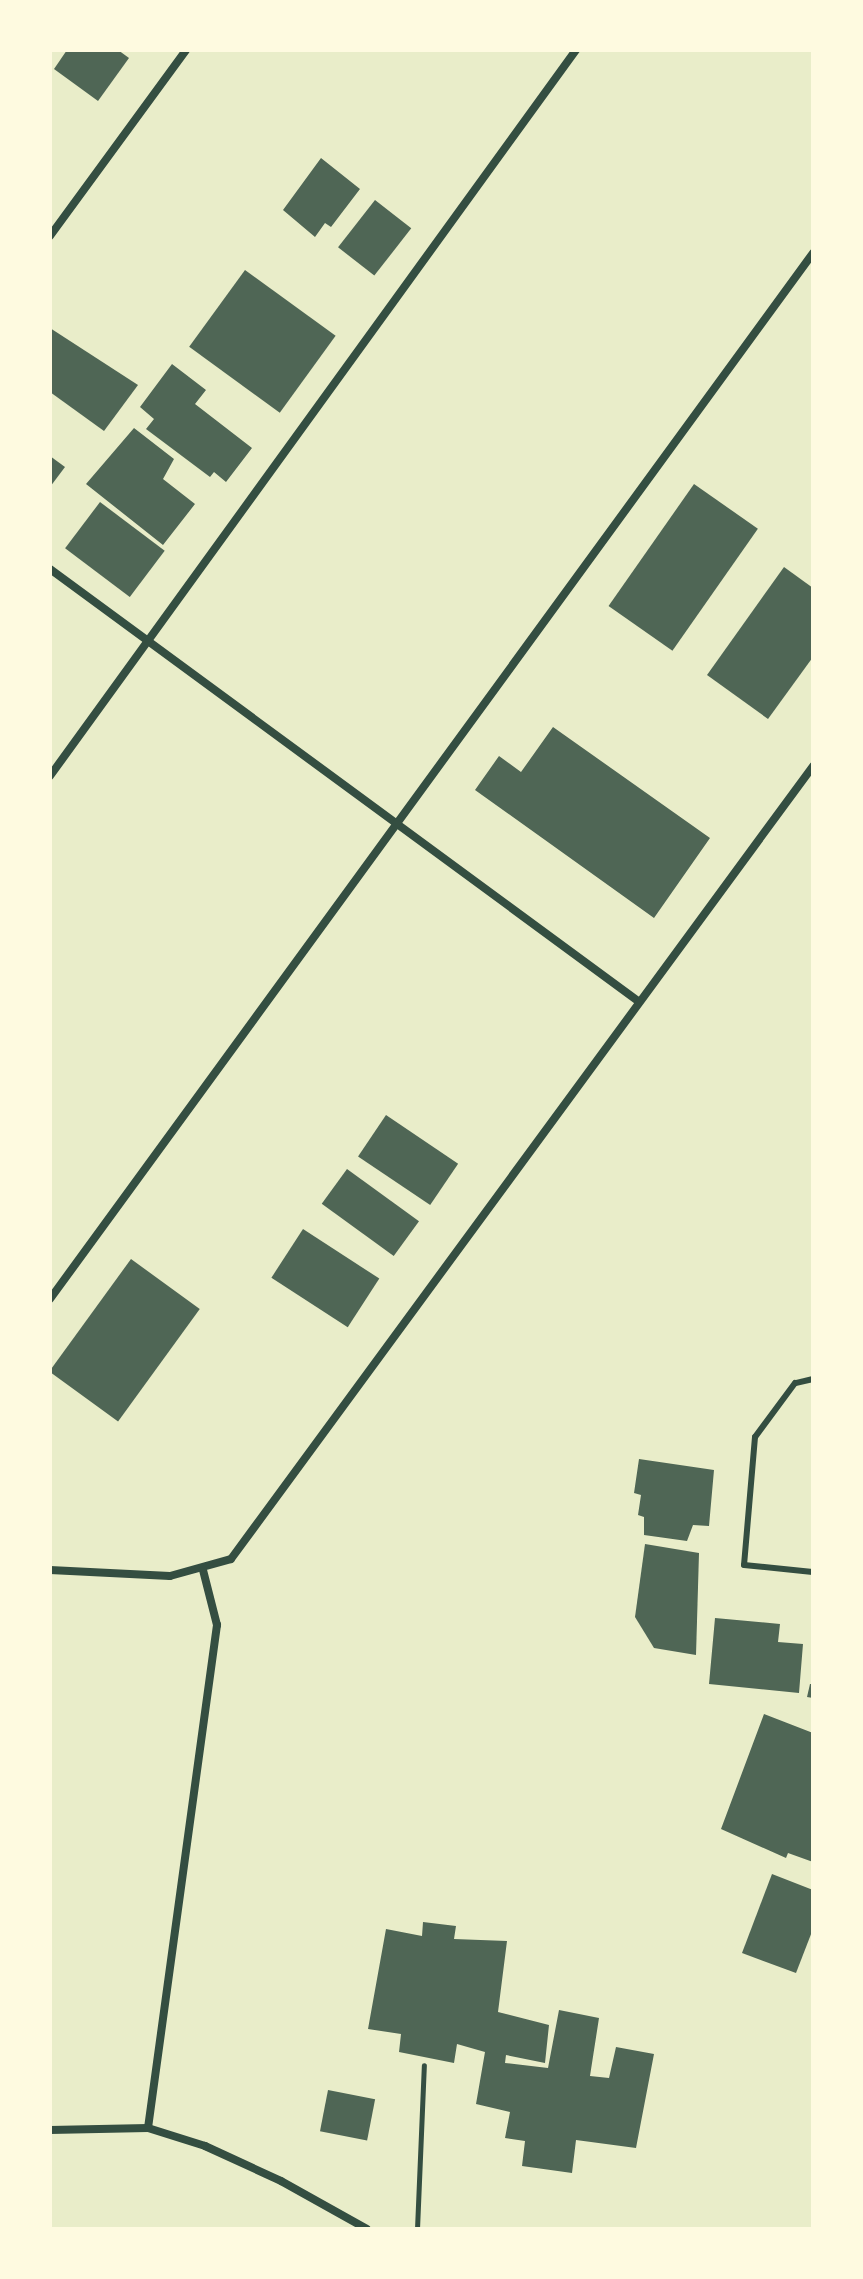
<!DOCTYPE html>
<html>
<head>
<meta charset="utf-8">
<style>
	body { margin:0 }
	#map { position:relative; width:863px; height:2279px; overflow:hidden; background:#e9edc9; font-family:"Work Sans",sans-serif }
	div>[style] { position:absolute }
	.building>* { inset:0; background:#4f6655; transform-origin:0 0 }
	.path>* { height:5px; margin:-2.5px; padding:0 2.5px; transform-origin:2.5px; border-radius:2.5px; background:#344e41 }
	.service>* { height:6px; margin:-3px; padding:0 3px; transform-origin:3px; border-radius:3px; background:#344e41 }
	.minor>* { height:8px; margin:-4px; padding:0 4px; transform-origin:4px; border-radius:4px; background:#344e41 }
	span { translate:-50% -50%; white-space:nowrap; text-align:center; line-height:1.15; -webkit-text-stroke:7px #fefae0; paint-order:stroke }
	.frame { position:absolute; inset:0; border:52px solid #fefae0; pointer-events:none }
</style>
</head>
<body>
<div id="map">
	<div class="building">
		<i style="clip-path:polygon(67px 50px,118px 50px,129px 58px,98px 101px,54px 69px)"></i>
		<i style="clip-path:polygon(321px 158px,360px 189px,331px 227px,325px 223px,315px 237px,283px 210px)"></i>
		<i style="left:375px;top:200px;width:46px;height:60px;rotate:38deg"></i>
		<i style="left:245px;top:270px;width:112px;height:95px;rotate:36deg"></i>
		<i style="clip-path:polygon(50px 328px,138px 385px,104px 431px,50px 392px)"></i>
		<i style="clip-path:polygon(172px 364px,206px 390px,195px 404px,252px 448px,226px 482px,214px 472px,210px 477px,146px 429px,154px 419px,140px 407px)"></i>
		<i style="clip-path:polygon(134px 428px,174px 459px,163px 479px,195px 504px,163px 545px,86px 484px)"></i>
		<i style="clip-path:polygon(50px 456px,65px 467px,50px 487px)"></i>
		<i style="left:694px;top:484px;width:78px;height:149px;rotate:35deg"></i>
		<i style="left:100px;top:502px;width:81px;height:58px;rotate:37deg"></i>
		<i style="clip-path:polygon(784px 567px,813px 588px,813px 657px,768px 719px,707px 675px)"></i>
		<i style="clip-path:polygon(553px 727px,710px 838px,654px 918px,475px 790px,499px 756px,521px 772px)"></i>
		<i style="left:386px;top:1115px;width:87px;height:50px;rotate:34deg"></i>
		<i style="left:347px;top:1169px;width:89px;height:43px;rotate:36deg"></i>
		<i style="left:303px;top:1229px;width:91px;height:58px;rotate:33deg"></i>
		<i style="left:131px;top:1259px;width:85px;height:139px;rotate:36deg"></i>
		<i style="clip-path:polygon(639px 1459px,714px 1470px,709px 1526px,693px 1525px,687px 1541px,644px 1535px,644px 1517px,638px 1515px,641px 1495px,634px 1493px)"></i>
		<i style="clip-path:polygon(645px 1544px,699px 1553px,696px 1655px,654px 1648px,635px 1617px)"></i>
		<i style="clip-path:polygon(715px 1618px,780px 1624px,778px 1642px,803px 1644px,799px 1693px,709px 1684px)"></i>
		<i style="clip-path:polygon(810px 1684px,813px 1684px,813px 1698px,807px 1697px)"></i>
		<i style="clip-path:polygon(764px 1714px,813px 1733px,813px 1862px,788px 1853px,786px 1858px,721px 1829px)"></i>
		<i style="clip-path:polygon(772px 1874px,813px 1890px,813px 1929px,796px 1973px,742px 1953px)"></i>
		<i style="clip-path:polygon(423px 1922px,456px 1926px,454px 1939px,507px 1941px,498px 2012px,549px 2025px,545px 2063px,506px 2055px,505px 2063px,548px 2068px,559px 2010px,599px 2018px,590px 2076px,609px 2078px,616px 2047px,654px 2054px,636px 2148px,576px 2140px,572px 2173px,522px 2166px,525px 2141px,505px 2138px,510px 2112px,476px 2104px,485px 2052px,457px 2044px,454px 2063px,399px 2052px,401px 2034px,368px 2029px,386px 1929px,422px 1936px)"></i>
		<i style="left:328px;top:2090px;width:48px;height:42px;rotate:11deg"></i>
	</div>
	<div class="path">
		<i style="left:417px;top:2229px;width:164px;rotate:-87.6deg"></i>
	</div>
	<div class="service">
		<i style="left:813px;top:1379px;width:18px;rotate:167deg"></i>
		<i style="left:795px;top:1383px;width:67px;rotate:126.5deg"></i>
		<i style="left:755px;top:1437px;width:128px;rotate:94.9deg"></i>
		<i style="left:744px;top:1565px;width:69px;rotate:5.8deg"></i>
	</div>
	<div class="minor">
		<i style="left:50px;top:236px;width:230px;rotate:-53.8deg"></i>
		<i style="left:50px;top:569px;width:730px;rotate:36.3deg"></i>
		<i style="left:50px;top:776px;width:897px;rotate:-54.08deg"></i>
		<i style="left:50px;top:1299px;width:1295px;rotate:-53.89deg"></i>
		<i style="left:50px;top:1570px;width:120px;rotate:2.9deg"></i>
		<i style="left:170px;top:1576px;width:63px;rotate:-15.6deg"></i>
		<i style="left:231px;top:1559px;width:984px;rotate:-53.72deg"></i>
		<i style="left:148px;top:2128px;width:508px;rotate:-82.19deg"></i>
		<i style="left:217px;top:1625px;width:57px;rotate:-104.3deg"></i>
		<i style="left:50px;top:2130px;width:98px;rotate:-1.2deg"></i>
		<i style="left:148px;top:2128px;width:60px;rotate:17.5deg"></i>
		<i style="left:205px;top:2146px;width:84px;rotate:24.7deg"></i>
		<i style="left:281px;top:2181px;width:98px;rotate:29.2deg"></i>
	</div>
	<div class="frame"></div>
</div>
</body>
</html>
